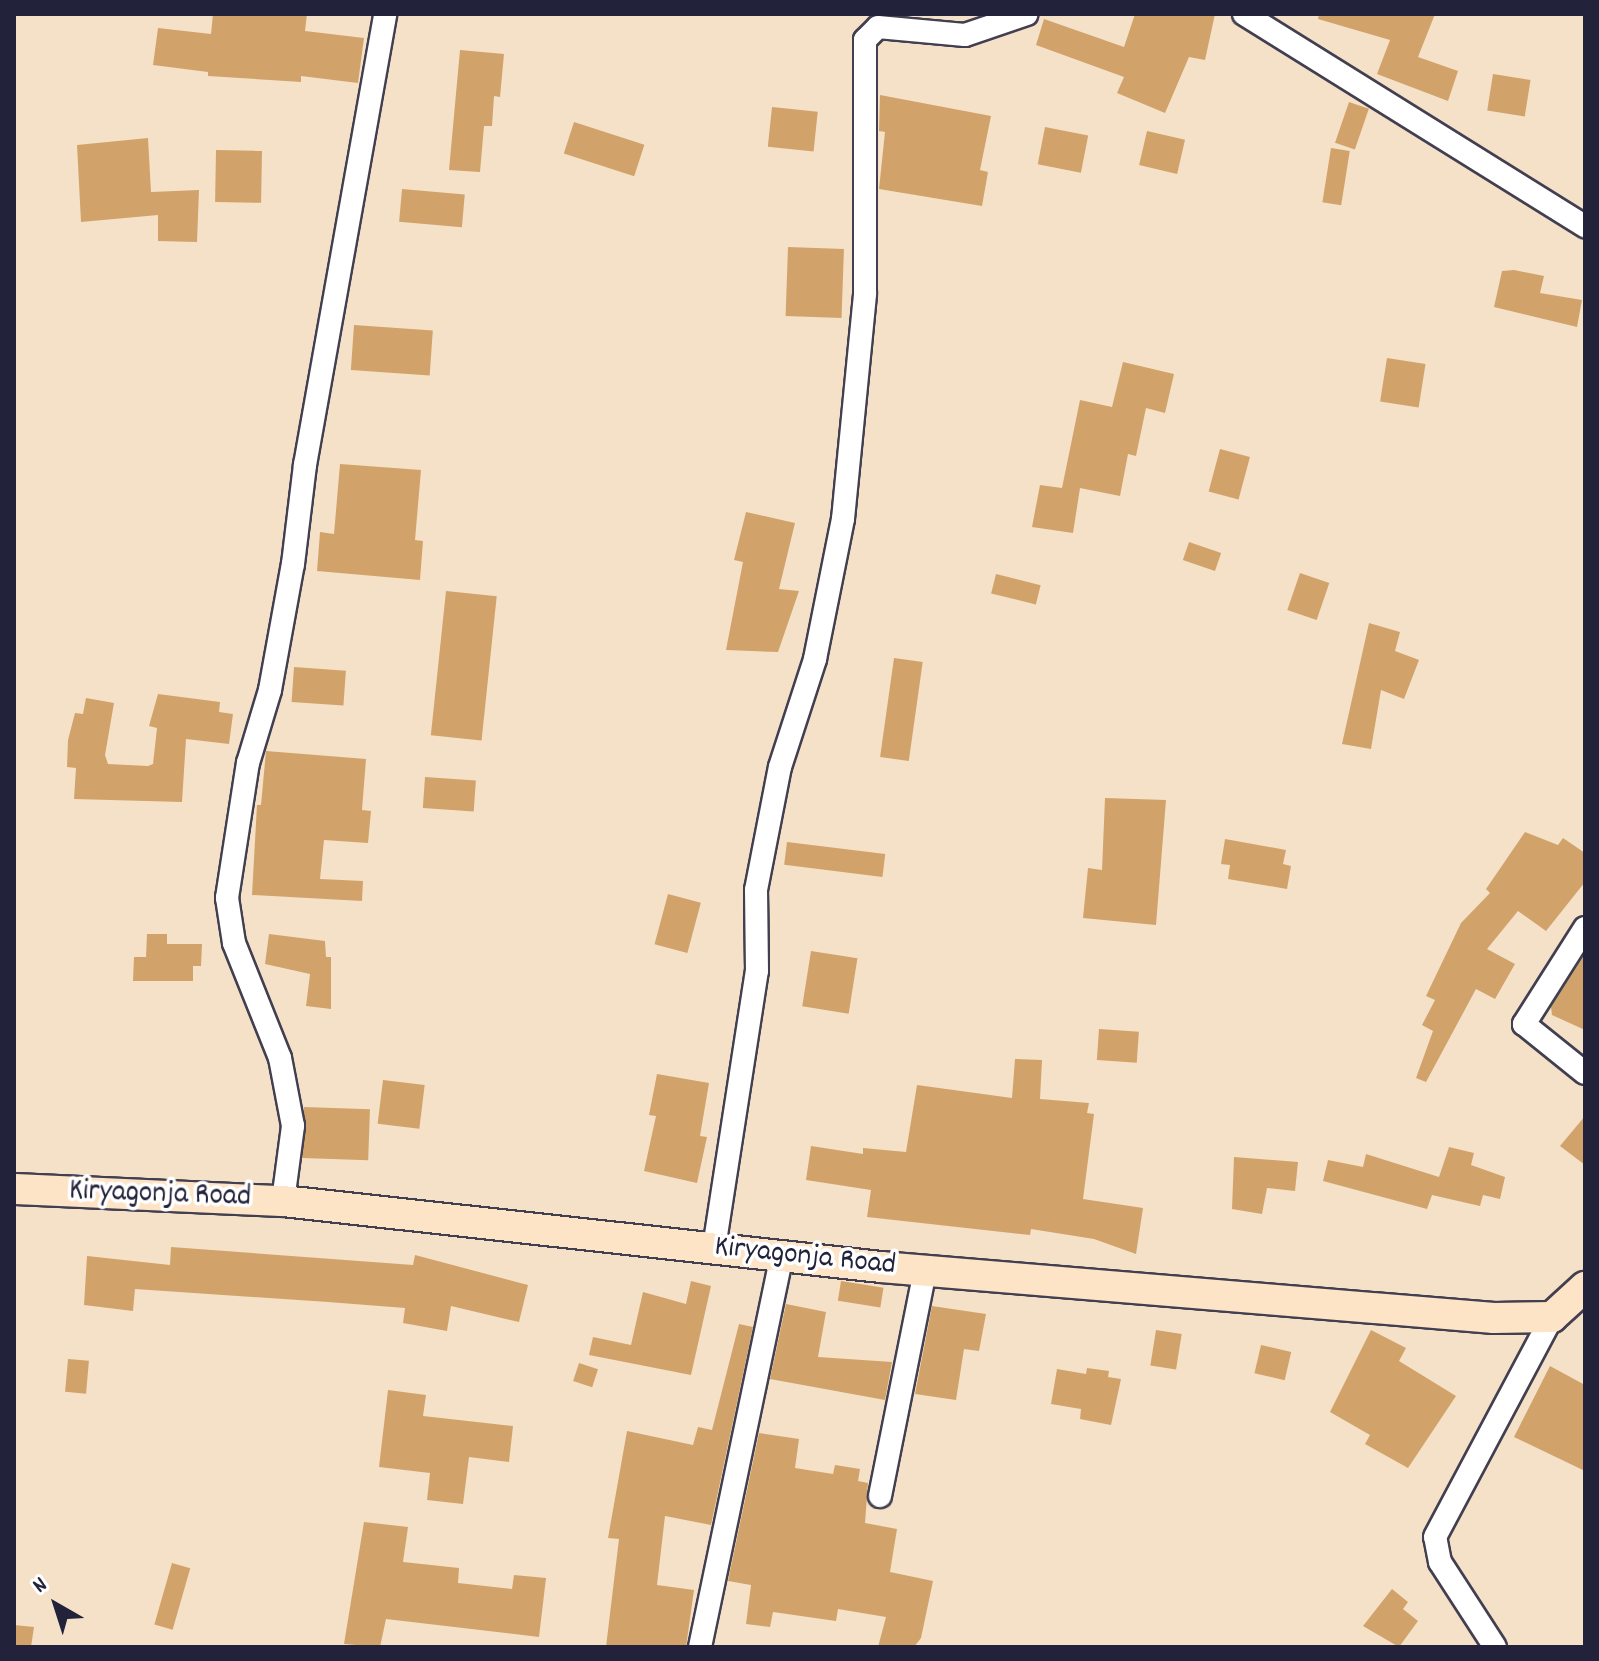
<!DOCTYPE html>
<html>
<head>
<meta charset="utf-8">
<style>
	body { margin:0 }
	#map { position:relative; width:1599px; height:1661px; overflow:hidden; background:#f5e1c8; font-family:Dekko,sans-serif }
	div>[style] { position:absolute }
	.building>* { inset:0; background:#d1a36a; transform-origin:0 0 }
	.roads { filter:drop-shadow(2px 0 #423f50) drop-shadow(-2px 0 #423f50) drop-shadow(0 2px #423f50) drop-shadow(0 -2px #423f50) }
	.street>* { height:22px; margin:-11px; padding:0 11px; transform-origin:11px; border-radius:11px; background:#fff }
	.secondary>* { height:30px; margin:-15px; padding:0 15px; transform-origin:15px; border-radius:15px; background:#fee4c6 }
	span { translate:-50% -50%; white-space:nowrap; text-align:center; line-height:1.15; -webkit-text-stroke:7px #fff; paint-order:stroke }
	.street-label { font-size:30px; color:#22223b }
	.frame { position:absolute; inset:0; border:16px solid #22223b; pointer-events:none }
	.north { position:absolute; left:16px; top:1565px; width:80px; height:80px; -webkit-text-stroke:6px #fff; paint-order:stroke; rotate:321deg; font-size:22px; font-weight:700; line-height:32px; text-align:center; color:#22223b }
	.north::after { content:''; display:block; margin:auto; width:28px; height:36px; background:#22223b; clip-path:polygon(50% 0,100% 100%,50% 72%,0 100%) }
</style>
</head>
<body>
<div id="map">
	<div class="building">
		<i style="clip-path:polygon(213px 14px,307px 14px,305px 31px,364px 38px,358px 83px,301px 76px,301px 82px,208px 76px,208px 72px,153px 65px,158px 28px,211px 34px)"></i>
		<i style="clip-path:polygon(1135px 14px,1215px 14px,1205px 60px,1189px 57px,1165px 113px,1117px 93px,1124px 77px,1036px 45px,1044px 19px,1124px 47px)"></i>
		<i style="clip-path:polygon(1319px 14px,1435px 14px,1418px 57px,1458px 71px,1448px 101px,1377px 74px,1390px 40px,1318px 19px)"></i>
		<i style="clip-path:polygon(460px 50px,504px 54px,500px 97px,494px 96px,492px 126px,484px 126px,480px 172px,449px 170px)"></i>
		<i style="left:1493px;top:74px;width:38px;height:37px;rotate:9deg"></i>
		<i style="clip-path:polygon(880px 95px,991px 116px,980px 170px,988px 172px,982px 206px,879px 189px,885px 132px,879px 131px)"></i>
		<i style="left:1349px;top:102px;width:21px;height:43px;rotate:19deg"></i>
		<i style="left:772px;top:107px;width:46px;height:40px;rotate:6deg"></i>
		<i style="left:574px;top:122px;width:74px;height:33px;rotate:18deg"></i>
		<i style="left:1045px;top:127px;width:44px;height:38px;rotate:11deg"></i>
		<i style="left:1147px;top:131px;width:39px;height:35px;rotate:13deg"></i>
		<i style="clip-path:polygon(148px 138px,151px 192px,199px 190px,197px 242px,158px 241px,158px 215px,81px 222px,77px 145px)"></i>
		<i style="left:1331px;top:148px;width:19px;height:55px;rotate:9deg"></i>
		<i style="left:216px;top:150px;width:46px;height:52px;rotate:1deg"></i>
		<i style="left:402px;top:189px;width:63px;height:33px;rotate:5deg"></i>
		<i style="left:788px;top:247px;width:56px;height:69px;rotate:2deg"></i>
		<i style="clip-path:polygon(1514px 270px,1544px 276px,1540px 293px,1582px 300px,1577px 327px,1494px 307px,1502px 271px)"></i>
		<i style="left:354px;top:325px;width:79px;height:45px;rotate:4deg"></i>
		<i style="left:1387px;top:358px;width:39px;height:44px;rotate:9deg"></i>
		<i style="clip-path:polygon(1123px 362px,1174px 374px,1165px 413px,1146px 408px,1136px 456px,1128px 454px,1120px 496px,1080px 488px,1073px 533px,1032px 527px,1040px 485px,1062px 488px,1080px 400px,1112px 407px)"></i>
		<i style="left:1220px;top:449px;width:31px;height:44px;rotate:15deg"></i>
		<i style="clip-path:polygon(340px 464px,421px 470px,415px 540px,423px 541px,420px 580px,317px 571px,320px 532px,334px 534px)"></i>
		<i style="clip-path:polygon(746px 512px,795px 523px,779px 589px,799px 591px,778px 652px,726px 650px,743px 562px,734px 560px)"></i>
		<i style="left:1189px;top:542px;width:34px;height:19px;rotate:19deg"></i>
		<i style="left:1300px;top:573px;width:31px;height:39px;rotate:19deg"></i>
		<i style="left:996px;top:574px;width:46px;height:20px;rotate:14deg"></i>
		<i style="left:446px;top:591px;width:51px;height:145px;rotate:6deg"></i>
		<i style="clip-path:polygon(1369px 623px,1400px 632px,1395px 651px,1419px 660px,1404px 699px,1381px 690px,1371px 749px,1342px 744px)"></i>
		<i style="left:894px;top:658px;width:29px;height:100px;rotate:8deg"></i>
		<i style="left:294px;top:667px;width:52px;height:35px;rotate:4deg"></i>
		<i style="clip-path:polygon(158px 694px,220px 702px,219px 712px,233px 714px,229px 744px,186px 739px,182px 802px,74px 799px,76px 768px,67px 767px,68px 740px,75px 713px,83px 714px,86px 698px,114px 703px,105px 755px,108px 764px,148px 766px,153px 764px,157px 728px,149px 726px)"></i>
		<i style="clip-path:polygon(266px 751px,366px 759px,362px 810px,371px 811px,368px 843px,324px 840px,320px 879px,363px 881px,362px 901px,252px 895px,257px 805px,261px 805px)"></i>
		<i style="left:425px;top:777px;width:51px;height:31px;rotate:4deg"></i>
		<i style="clip-path:polygon(1105px 798px,1166px 800px,1156px 925px,1083px 918px,1088px 868px,1102px 870px)"></i>
		<i style="clip-path:polygon(1525px 832px,1558px 845px,1563px 838px,1585px 853px,1585px 882px,1546px 931px,1518px 911px,1487px 949px,1515px 964px,1495px 999px,1476px 989px,1426px 1082px,1416px 1078px,1433px 1031px,1422px 1025px,1435px 1000px,1426px 996px,1461px 923px,1490px 893px,1486px 889px)"></i>
		<i style="clip-path:polygon(1225px 839px,1286px 850px,1283px 864px,1291px 866px,1287px 889px,1228px 879px,1230px 865px,1221px 864px)"></i>
		<i style="left:787px;top:842px;width:99px;height:23px;rotate:7deg"></i>
		<i style="left:668px;top:894px;width:34px;height:52px;rotate:15deg"></i>
		<i style="clip-path:polygon(147px 934px,167px 934px,167px 944px,202px 944px,201px 966px,193px 966px,193px 981px,133px 981px,134px 957px,146px 957px)"></i>
		<i style="clip-path:polygon(269px 934px,325px 941px,326px 957px,331px 957px,331px 1009px,306px 1006px,310px 974px,265px 964px)"></i>
		<i style="left:811px;top:951px;width:47px;height:56px;rotate:9deg"></i>
		<i style="clip-path:polygon(1585px 954px,1585px 1030px,1552px 1015px,1551px 1007px)"></i>
		<i style="left:1099px;top:1029px;width:40px;height:31px;rotate:4deg"></i>
		<i style="clip-path:polygon(1015px 1059px,1042px 1060px,1040px 1099px,1089px 1103px,1087px 1113px,1094px 1114px,1083px 1199px,1143px 1208px,1136px 1254px,1094px 1239px,1031px 1229px,1030px 1235px,867px 1217px,871px 1190px,806px 1180px,811px 1146px,863px 1154px,863px 1148px,906px 1152px,917px 1085px,1012px 1098px)"></i>
		<i style="clip-path:polygon(657px 1074px,709px 1083px,700px 1136px,707px 1137px,697px 1183px,644px 1171px,656px 1116px,649px 1115px)"></i>
		<i style="left:383px;top:1080px;width:42px;height:44px;rotate:7deg"></i>
		<i style="left:304px;top:1107px;width:66px;height:51px;rotate:2deg"></i>
		<i style="clip-path:polygon(1585px 1116px,1585px 1165px,1560px 1146px)"></i>
		<i style="clip-path:polygon(1449px 1147px,1474px 1153px,1471px 1165px,1505px 1177px,1500px 1199px,1483px 1195px,1480px 1206px,1432px 1195px,1427px 1209px,1323px 1181px,1328px 1160px,1363px 1167px,1366px 1154px,1439px 1177px)"></i>
		<i style="clip-path:polygon(1234px 1157px,1298px 1162px,1295px 1191px,1267px 1188px,1262px 1214px,1232px 1209px)"></i>
		<i style="clip-path:polygon(171px 1247px,413px 1265px,415px 1255px,528px 1285px,519px 1322px,451px 1306px,447px 1331px,403px 1323px,405px 1308px,328px 1302px,135px 1289px,133px 1311px,84px 1305px,87px 1256px,170px 1265px)"></i>
		<i style="clip-path:polygon(691px 1281px,711px 1286px,691px 1375px,589px 1355px,593px 1337px,631px 1345px,643px 1292px,686px 1304px)"></i>
		<i style="left:841px;top:1281px;width:43px;height:20px;rotate:9deg"></i>
		<i style="clip-path:polygon(786px 1304px,826px 1312px,818px 1357px,892px 1362px,885px 1400px,770px 1379px)"></i>
		<i style="clip-path:polygon(932px 1306px,986px 1314px,979px 1351px,964px 1349px,956px 1400px,915px 1394px)"></i>
		<i style="clip-path:polygon(739px 1324px,753px 1327px,711px 1525px,665px 1516px,657px 1585px,694px 1590px,686px 1647px,606px 1647px,619px 1539px,608px 1538px,627px 1431px,693px 1445px,698px 1427px,712px 1430px)"></i>
		<i style="left:1156px;top:1330px;width:26px;height:36px;rotate:9deg"></i>
		<i style="clip-path:polygon(1371px 1330px,1406px 1348px,1399px 1361px,1456px 1396px,1408px 1468px,1365px 1444px,1370px 1435px,1330px 1412px)"></i>
		<i style="left:1261px;top:1345px;width:31px;height:29px;rotate:13deg"></i>
		<i style="left:68px;top:1359px;width:21px;height:33px;rotate:5deg"></i>
		<i style="left:579px;top:1363px;width:20px;height:19px;rotate:18deg"></i>
		<i style="clip-path:polygon(1550px 1366px,1585px 1385px,1585px 1471px,1514px 1437px)"></i>
		<i style="clip-path:polygon(1087px 1368px,1109px 1371px,1108px 1377px,1121px 1379px,1111px 1425px,1080px 1419px,1081px 1409px,1051px 1404px,1057px 1369px,1086px 1374px)"></i>
		<i style="clip-path:polygon(388px 1390px,426px 1395px,423px 1416px,513px 1426px,509px 1462px,469px 1457px,463px 1504px,427px 1500px,430px 1473px,379px 1467px)"></i>
		<i style="clip-path:polygon(759px 1433px,799px 1439px,795px 1468px,833px 1474px,835px 1465px,860px 1469px,858px 1481px,868px 1483px,865px 1523px,897px 1529px,890px 1572px,933px 1581px,921px 1638px,914px 1647px,878px 1647px,886px 1617px,838px 1609px,836px 1621px,773px 1612px,770px 1627px,746px 1624px,751px 1585px,728px 1581px)"></i>
		<i style="clip-path:polygon(364px 1522px,408px 1527px,403px 1562px,459px 1568px,458px 1583px,512px 1589px,514px 1575px,546px 1578px,539px 1637px,386px 1619px,380px 1647px,344px 1644px)"></i>
		<i style="left:172px;top:1563px;width:19px;height:64px;rotate:16deg"></i>
		<i style="clip-path:polygon(1392px 1589px,1408px 1602px,1403px 1609px,1418px 1621px,1399px 1647px,1363px 1626px)"></i>
		<i style="clip-path:polygon(14px 1625px,34px 1627px,31px 1647px,14px 1647px)"></i>
	</div>
	<div class="roads">
		<div class="street">
			<i style="left:1244px;top:14px;width:402px;rotate:31.9deg"></i>
			<i style="left:1585px;top:928px;width:114px;rotate:122.4deg"></i>
			<i style="left:1524px;top:1024px;width:78px;rotate:38.8deg"></i>
			<i style="left:283px;top:1201px;width:76px;rotate:-82.4deg"></i>
			<i style="left:293px;top:1126px;width:69px;rotate:-100.8deg"></i>
			<i style="left:280px;top:1058px;width:124px;rotate:-111.8deg"></i>
			<i style="left:234px;top:943px;width:46px;rotate:-98.8deg"></i>
			<i style="left:227px;top:898px;width:137px;rotate:-81.2deg"></i>
			<i style="left:248px;top:763px;width:76px;rotate:-73.2deg"></i>
			<i style="left:270px;top:690px;width:128px;rotate:-79.7deg"></i>
			<i style="left:293px;top:564px;width:100px;rotate:-83.1deg"></i>
			<i style="left:305px;top:465px;width:458px;rotate:-79.9deg"></i>
			<i style="left:714px;top:1248px;width:280px;rotate:-81.2deg"></i>
			<i style="left:757px;top:971px;width:81px;rotate:-90.7deg"></i>
			<i style="left:756px;top:890px;width:125px;rotate:-79deg"></i>
			<i style="left:780px;top:767px;width:114px;rotate:-72deg"></i>
			<i style="left:815px;top:659px;width:143px;rotate:-78.7deg"></i>
			<i style="left:843px;top:519px;width:227px;rotate:-84.4deg"></i>
			<i style="left:865px;top:293px;width:253px;rotate:-90deg"></i>
			<i style="left:865px;top:40px;width:18px;rotate:-45deg"></i>
			<i style="left:878px;top:27px;width:87px;rotate:5.3deg"></i>
			<i style="left:965px;top:35px;width:65px;rotate:-18.7deg"></i>
			<i style="left:880px;top:1496px;width:230px;rotate:-78.7deg"></i>
			<i style="left:700px;top:1647px;width:401px;rotate:-78.2deg"></i>
			<i style="left:1495px;top:1647px;width:101px;rotate:-122.9deg"></i>
			<i style="left:1440px;top:1562px;width:25px;rotate:-101deg"></i>
			<i style="left:1435px;top:1537px;width:249px;rotate:-62deg"></i>
		</div>
		<div class="secondary">
			<i style="left:14px;top:1189px;width:269px;rotate:2.6deg"></i>
			<i style="left:283px;top:1201px;width:602px;rotate:6.3deg"></i>
			<i style="left:881px;top:1267px;width:615px;rotate:4.76deg"></i>
			<i style="left:1494px;top:1318px;width:58px;rotate:-1deg"></i>
			<i style="left:1552px;top:1317px;width:45px;rotate:-42.3deg"></i>
		</div>
	</div>
	<div class="street-label">
		<span style="left:160px;top:1196px;rotate:2deg">Kiryagonja Road</span>
		<span style="left:805px;top:1258px;rotate:6deg">Kiryagonja Road</span>
	</div>
	<div class="frame"></div>
	<div class="north">N</div>
</div>
</body>
</html>
